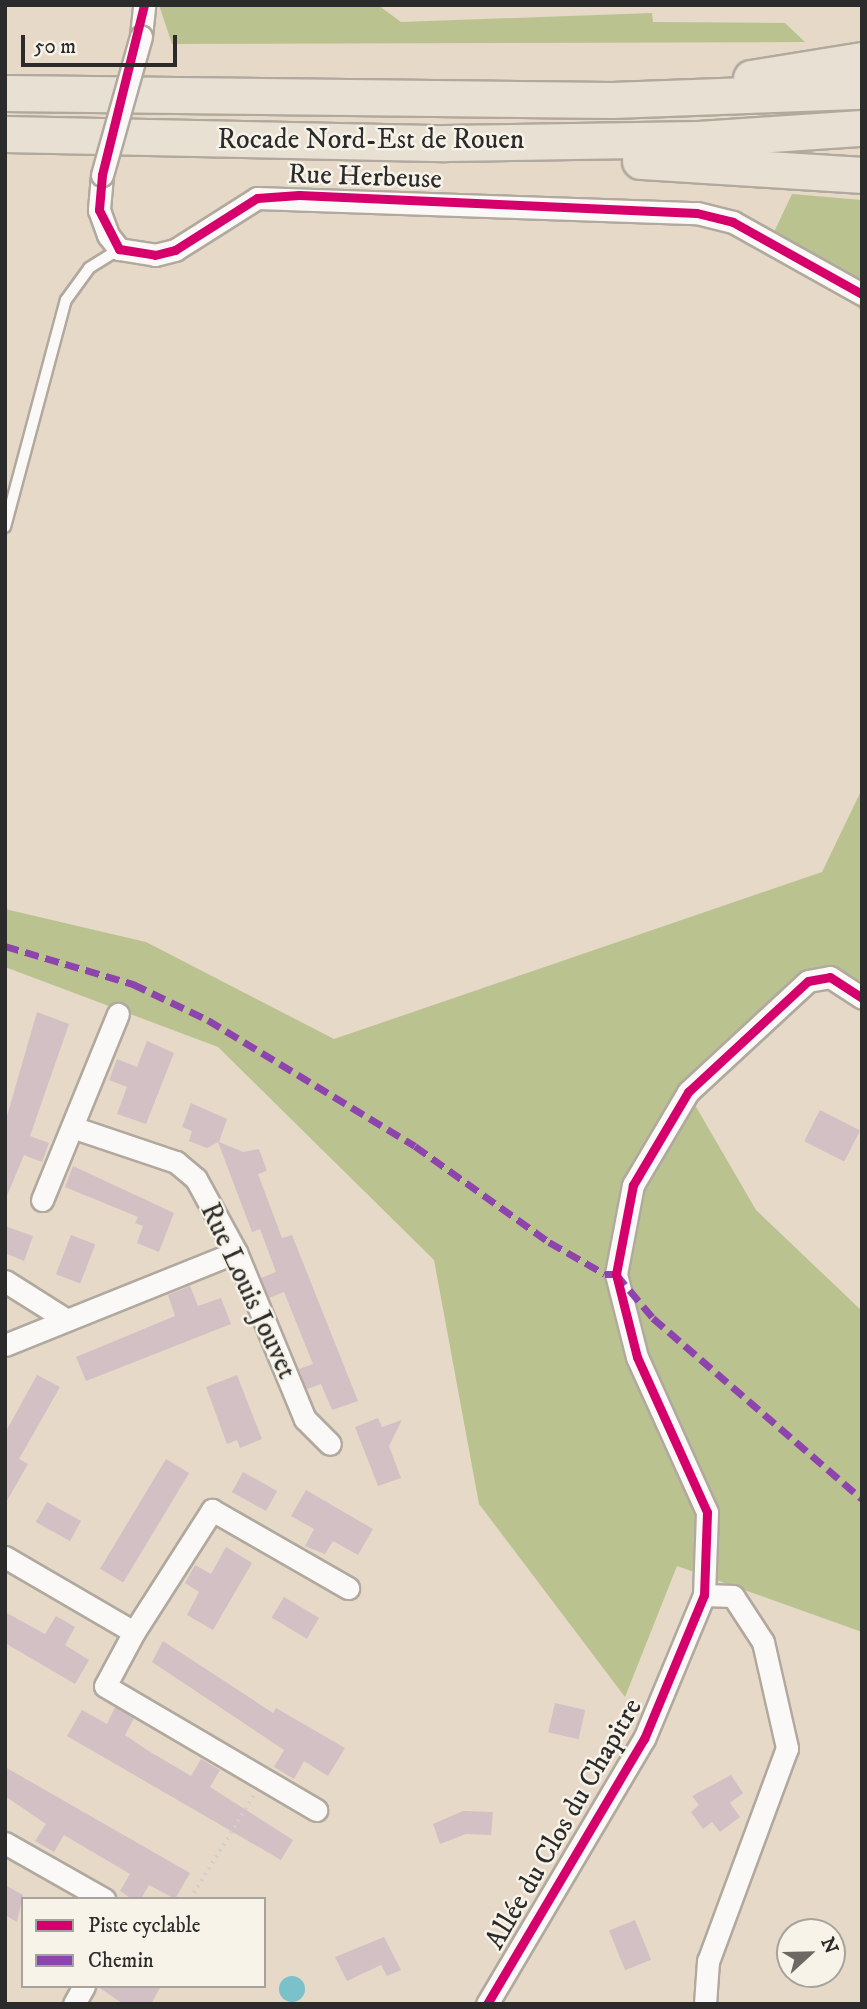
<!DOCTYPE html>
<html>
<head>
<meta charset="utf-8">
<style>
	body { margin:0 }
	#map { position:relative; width:867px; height:2009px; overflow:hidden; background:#e6d9c8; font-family:"IM FELL DW Pica",serif }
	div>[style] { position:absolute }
	.forest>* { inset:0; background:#bac390 }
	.water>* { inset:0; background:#7ac1c9 }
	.round { border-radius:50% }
	.building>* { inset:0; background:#d2c0c4; transform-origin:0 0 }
	.path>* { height:3.5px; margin-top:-1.75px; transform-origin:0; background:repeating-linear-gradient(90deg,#d2cfcb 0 2px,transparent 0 7px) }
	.roads { filter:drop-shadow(2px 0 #b1a99e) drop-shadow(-2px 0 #b1a99e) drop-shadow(0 2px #b1a99e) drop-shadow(0 -2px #b1a99e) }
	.service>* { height:10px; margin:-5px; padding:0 5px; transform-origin:5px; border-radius:5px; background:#fbf9f7 }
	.minor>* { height:21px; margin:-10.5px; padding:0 10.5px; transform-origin:10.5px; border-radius:10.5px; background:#fbf9f7 }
	.trunk>* { height:35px; margin:-17.5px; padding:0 17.5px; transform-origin:17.5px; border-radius:17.5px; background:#e7e0d3 }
	.bridges { filter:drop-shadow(2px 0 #b1a99e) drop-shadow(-2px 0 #b1a99e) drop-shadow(0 2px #b1a99e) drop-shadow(0 -2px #b1a99e) }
	.minor-bridge>* { height:21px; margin:-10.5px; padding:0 10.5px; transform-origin:10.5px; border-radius:10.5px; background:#fbf9f7 }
	.quiet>* { height:7px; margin-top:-3.5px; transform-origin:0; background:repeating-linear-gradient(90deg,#8e44ad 0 14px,transparent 0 21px) }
	.cycleway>* { height:9px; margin:-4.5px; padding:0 4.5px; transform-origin:4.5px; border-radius:4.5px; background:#d6006c }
	span { translate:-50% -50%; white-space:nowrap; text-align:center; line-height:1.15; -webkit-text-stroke:5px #f7f3e8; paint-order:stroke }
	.street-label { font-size:28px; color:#2b2b2b }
	.frame { position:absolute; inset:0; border:7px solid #2b2b2b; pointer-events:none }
	.legend { position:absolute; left:21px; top:1897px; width:245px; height:91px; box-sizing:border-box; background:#f7f3e8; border:2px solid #a5a39c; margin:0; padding:9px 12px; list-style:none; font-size:21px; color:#2b2b2b }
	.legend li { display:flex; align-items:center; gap:14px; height:35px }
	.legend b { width:35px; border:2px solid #a5a39c }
	.north { position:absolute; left:776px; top:1918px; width:70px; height:70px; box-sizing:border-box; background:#f7f3e8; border:2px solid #a5a39c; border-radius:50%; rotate:68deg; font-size:19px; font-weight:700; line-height:28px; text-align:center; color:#2b2b2b }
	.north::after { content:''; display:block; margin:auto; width:24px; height:32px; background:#6c6862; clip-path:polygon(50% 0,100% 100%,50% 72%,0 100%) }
	.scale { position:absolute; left:21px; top:35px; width:156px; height:32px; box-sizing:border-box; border:4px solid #2b2b2b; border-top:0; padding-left:9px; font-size:21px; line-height:24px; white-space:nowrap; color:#2b2b2b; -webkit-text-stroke:5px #f7f3e8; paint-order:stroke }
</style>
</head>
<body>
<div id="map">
	<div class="forest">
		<i style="clip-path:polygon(159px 5px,378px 5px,401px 22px,652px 13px,653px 22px,785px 23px,805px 42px,172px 44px)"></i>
		<i style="clip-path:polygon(792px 194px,862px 200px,862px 311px,774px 232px)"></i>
		<i style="clip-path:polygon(862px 789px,862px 998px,808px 981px,688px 1093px,756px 1210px,862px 1311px,862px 1632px,677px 1566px,625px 1697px,479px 1504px,434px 1260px,218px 1047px,5px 967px,5px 909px,146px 942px,334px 1039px,822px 872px)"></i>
	</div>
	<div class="water">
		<i class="round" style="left:279px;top:1976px;width:26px;height:26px"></i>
	</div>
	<div class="building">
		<i style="clip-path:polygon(37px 1012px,69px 1024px,30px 1136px,49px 1143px,42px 1162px,24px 1155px,6px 1198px,5px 1123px)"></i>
		<i style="clip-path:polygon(147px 1041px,174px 1053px,146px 1124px,117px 1114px,127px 1087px,109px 1080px,117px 1059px,137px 1067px)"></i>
		<i style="clip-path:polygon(191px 1103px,227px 1119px,219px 1142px,243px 1152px,259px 1149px,267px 1171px,258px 1174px,282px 1238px,292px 1235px,358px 1401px,332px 1410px,321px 1384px,307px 1389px,299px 1369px,313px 1364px,284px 1292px,269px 1298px,261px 1278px,276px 1272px,260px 1229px,252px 1232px,218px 1142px,207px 1148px,189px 1141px,192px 1131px,182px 1127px)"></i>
		<i style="left:820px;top:1110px;width:45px;height:35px;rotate:27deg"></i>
		<i style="clip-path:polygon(73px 1166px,174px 1213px,159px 1252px,137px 1243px,143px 1226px,135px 1223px,138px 1217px,65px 1187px)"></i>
		<i style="clip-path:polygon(5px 1226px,33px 1236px,24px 1261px,5px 1253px)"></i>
		<i style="left:71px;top:1235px;width:26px;height:42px;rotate:21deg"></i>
		<i style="clip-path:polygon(190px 1286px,198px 1306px,221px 1298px,231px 1324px,86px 1381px,76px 1357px,175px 1316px,168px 1295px)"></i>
		<i style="clip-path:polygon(37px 1375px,60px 1387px,19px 1459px,28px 1464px,5px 1504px,5px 1433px)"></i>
		<i style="clip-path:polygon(237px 1375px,262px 1439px,240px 1448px,237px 1440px,227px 1444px,206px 1387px)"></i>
		<i style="clip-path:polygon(378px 1418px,382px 1427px,402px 1420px,389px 1446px,401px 1478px,378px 1486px,355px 1427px)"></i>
		<i style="left:166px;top:1459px;width:27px;height:128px;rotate:31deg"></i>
		<i style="left:243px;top:1472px;width:39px;height:23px;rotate:29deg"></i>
		<i style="clip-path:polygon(306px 1490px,373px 1529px,358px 1555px,333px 1541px,325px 1554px,305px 1546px,314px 1529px,291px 1516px)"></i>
		<i style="left:47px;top:1502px;width:39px;height:23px;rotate:29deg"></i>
		<i style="clip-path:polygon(226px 1547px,252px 1563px,213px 1630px,187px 1615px,199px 1592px,185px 1583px,195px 1565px,211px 1574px)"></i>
		<i style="left:284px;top:1597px;width:41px;height:24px;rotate:31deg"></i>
		<i style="clip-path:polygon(5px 1612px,45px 1634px,56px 1616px,75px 1627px,65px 1645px,89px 1660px,75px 1684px,5px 1643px)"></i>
		<i style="clip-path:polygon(163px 1641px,273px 1713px,276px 1708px,345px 1748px,328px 1776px,304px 1761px,294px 1779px,274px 1767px,284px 1750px,152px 1662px)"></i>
		<i style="left:555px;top:1703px;width:31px;height:30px;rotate:13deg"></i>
		<i style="clip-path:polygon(115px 1707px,134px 1718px,125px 1735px,147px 1750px,191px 1776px,201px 1759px,220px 1770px,210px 1787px,293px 1840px,281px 1860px,67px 1736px,82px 1710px,107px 1724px)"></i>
		<i style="clip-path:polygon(5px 1767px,190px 1873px,175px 1899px,149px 1885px,141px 1899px,132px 1899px,120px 1891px,130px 1874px,64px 1835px,54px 1852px,35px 1841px,46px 1824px,5px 1796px)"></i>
		<i style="clip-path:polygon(731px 1775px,743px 1793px,730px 1803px,740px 1817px,720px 1832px,712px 1822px,703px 1829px,691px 1812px,699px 1805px,692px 1796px)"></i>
		<i style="clip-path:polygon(463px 1811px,493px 1812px,491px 1835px,466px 1834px,440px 1844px,433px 1824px)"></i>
		<i style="clip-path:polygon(5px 1885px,23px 1895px,17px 1922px,5px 1915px)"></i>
		<i style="left:635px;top:1920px;width:43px;height:28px;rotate:68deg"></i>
		<i style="clip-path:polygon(384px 1937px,401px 1970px,387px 1976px,381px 1965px,347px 1981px,335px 1957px)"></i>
		<i style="clip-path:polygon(97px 1986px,161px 1986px,151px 2004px,123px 2004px)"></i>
	</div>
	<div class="path">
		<i style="left:190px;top:1899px;width:121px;rotate:-58.5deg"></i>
	</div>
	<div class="roads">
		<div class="service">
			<i style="left:5px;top:527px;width:235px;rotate:-75deg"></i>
			<i style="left:66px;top:300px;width:39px;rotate:-54deg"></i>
			<i style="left:89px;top:268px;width:36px;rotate:-32deg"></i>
		</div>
		<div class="minor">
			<i style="left:141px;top:36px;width:31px;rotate:-84deg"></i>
			<i style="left:102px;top:175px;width:35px;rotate:95deg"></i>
			<i style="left:99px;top:210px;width:27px;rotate:70deg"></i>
			<i style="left:108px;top:235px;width:18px;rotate:52deg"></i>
			<i style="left:119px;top:249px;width:36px;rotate:9deg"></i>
			<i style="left:155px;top:255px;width:21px;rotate:-14deg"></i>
			<i style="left:175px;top:250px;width:97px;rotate:-32.4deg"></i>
			<i style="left:257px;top:198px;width:440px;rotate:2deg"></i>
			<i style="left:697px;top:213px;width:37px;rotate:14deg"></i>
			<i style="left:733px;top:222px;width:148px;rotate:29.2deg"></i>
			<i style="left:72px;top:1127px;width:110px;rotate:18.6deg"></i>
			<i style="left:176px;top:1162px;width:26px;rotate:40deg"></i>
			<i style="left:196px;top:1179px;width:83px;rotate:61.3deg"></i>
			<i style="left:236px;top:1252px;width:181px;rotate:67.6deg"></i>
			<i style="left:305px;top:1419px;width:35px;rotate:45deg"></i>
			<i style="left:42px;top:1200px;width:201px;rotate:-67.8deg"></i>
			<i style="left:5px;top:1281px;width:71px;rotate:32.3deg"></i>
			<i style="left:5px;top:1345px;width:249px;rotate:-21.9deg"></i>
			<i style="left:5px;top:1557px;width:149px;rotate:30.2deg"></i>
			<i style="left:134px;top:1632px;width:145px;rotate:-57.4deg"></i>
			<i style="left:212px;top:1510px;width:157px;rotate:29.8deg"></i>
			<i style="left:704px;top:1595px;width:29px;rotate:2deg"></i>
			<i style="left:733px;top:1596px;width:55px;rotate:56.9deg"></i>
			<i style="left:763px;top:1642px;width:109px;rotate:77.2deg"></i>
			<i style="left:787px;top:1748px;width:227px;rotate:110.3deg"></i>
			<i style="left:708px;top:1961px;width:43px;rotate:94deg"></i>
			<i style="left:134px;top:1632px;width:61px;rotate:118.2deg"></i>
			<i style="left:105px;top:1686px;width:245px;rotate:30.4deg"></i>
			<i style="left:5px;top:1843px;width:114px;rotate:29.5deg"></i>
			<i style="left:74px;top:2004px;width:21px;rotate:-61deg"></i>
			<i style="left:487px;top:2004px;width:308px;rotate:-59.4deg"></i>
			<i style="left:644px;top:1739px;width:156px;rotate:-67.4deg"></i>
			<i style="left:704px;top:1595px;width:83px;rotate:-87.9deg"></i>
			<i style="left:707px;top:1512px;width:170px;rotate:-114.3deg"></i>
			<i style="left:637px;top:1357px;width:86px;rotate:-104.2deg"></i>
			<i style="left:616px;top:1274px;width:91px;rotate:-79.2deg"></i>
			<i style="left:633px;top:1185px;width:108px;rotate:-59.4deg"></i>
			<i style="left:688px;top:1092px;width:163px;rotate:-42.8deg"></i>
			<i style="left:808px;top:981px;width:22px;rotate:-10deg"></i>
			<i style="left:830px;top:977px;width:38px;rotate:33deg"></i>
		</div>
		<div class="trunk">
			<i style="left:751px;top:78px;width:112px;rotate:-9.2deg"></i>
			<i style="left:5px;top:93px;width:607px;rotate:0.66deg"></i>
			<i style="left:612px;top:100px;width:250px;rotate:-2.1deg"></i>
			<i style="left:5px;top:134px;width:440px;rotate:1.2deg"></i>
			<i style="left:445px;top:143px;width:254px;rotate:-0.9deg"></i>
			<i style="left:699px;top:139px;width:163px;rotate:-3.9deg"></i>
			<i style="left:640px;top:161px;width:222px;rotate:3.6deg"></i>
		</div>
	</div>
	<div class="bridges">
		<div class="minor-bridge">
			<i style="left:102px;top:175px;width:144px;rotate:-74.3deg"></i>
		</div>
	</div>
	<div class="quiet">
		<i style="left:5px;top:946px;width:134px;rotate:16.5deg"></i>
		<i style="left:133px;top:984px;width:83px;rotate:25.6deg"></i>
		<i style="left:208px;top:1020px;width:242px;rotate:31.3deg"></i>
		<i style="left:415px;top:1146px;width:165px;rotate:35.6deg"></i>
		<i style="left:549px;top:1242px;width:64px;rotate:29.7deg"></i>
		<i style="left:605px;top:1274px;width:11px"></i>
		<i style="left:616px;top:1274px;width:57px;rotate:49.9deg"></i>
		<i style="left:653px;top:1318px;width:276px;rotate:40.9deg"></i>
	</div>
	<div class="cycleway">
		<i style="left:144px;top:5px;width:175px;rotate:103.9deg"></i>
		<i style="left:102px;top:175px;width:35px;rotate:95deg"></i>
		<i style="left:99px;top:210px;width:44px;rotate:62.9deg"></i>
		<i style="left:119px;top:249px;width:36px;rotate:9deg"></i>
		<i style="left:155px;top:255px;width:21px;rotate:-14deg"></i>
		<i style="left:175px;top:250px;width:97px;rotate:-32.4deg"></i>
		<i style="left:257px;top:198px;width:42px;rotate:-4.1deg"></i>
		<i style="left:299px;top:195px;width:398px;rotate:2.6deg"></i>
		<i style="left:697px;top:213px;width:37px;rotate:14deg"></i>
		<i style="left:733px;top:222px;width:148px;rotate:29.2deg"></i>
		<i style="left:487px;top:2004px;width:308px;rotate:-59.4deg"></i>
		<i style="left:644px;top:1739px;width:156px;rotate:-67.4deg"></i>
		<i style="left:704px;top:1595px;width:83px;rotate:-87.9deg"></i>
		<i style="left:707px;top:1512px;width:170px;rotate:-114.3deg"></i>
		<i style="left:637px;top:1357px;width:86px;rotate:-104.2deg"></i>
		<i style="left:616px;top:1274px;width:91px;rotate:-79.2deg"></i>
		<i style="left:633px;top:1185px;width:108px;rotate:-59.4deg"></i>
		<i style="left:688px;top:1092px;width:163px;rotate:-42.8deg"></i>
		<i style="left:808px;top:981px;width:22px;rotate:-10deg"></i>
		<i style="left:830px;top:977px;width:38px;rotate:33deg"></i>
	</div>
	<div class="street-label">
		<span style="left:371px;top:140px">Rocade Nord-Est de Rouen</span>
		<span style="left:365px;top:177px;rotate:2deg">Rue Herbeuse</span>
		<span style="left:248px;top:1291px;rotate:65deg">Rue Louis Jouvet</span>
		<span style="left:564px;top:1824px;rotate:-60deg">Allée du Clos du Chapitre</span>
	</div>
	<div class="frame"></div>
	<ul class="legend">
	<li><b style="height:9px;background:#d6006c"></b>Piste cyclable</li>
	<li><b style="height:9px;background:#8e44ad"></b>Chemin</li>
	</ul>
	<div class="north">N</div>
	<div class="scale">50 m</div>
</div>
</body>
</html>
